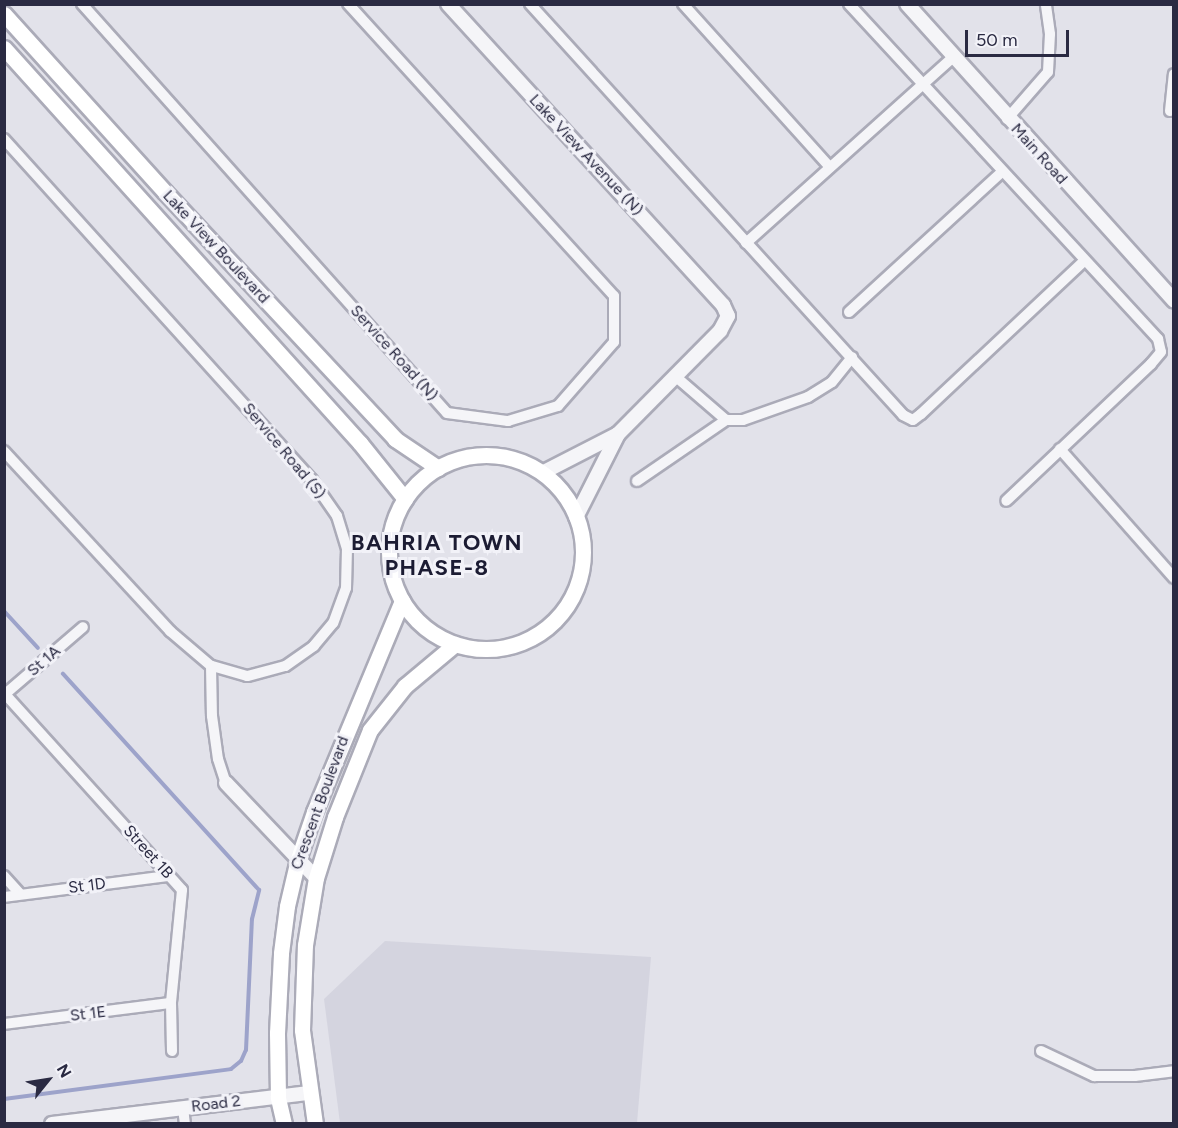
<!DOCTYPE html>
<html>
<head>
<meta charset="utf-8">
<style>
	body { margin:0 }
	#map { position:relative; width:1178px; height:1128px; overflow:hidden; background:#e2e2ea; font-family:Figtree,sans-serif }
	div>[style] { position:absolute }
	.built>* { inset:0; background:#d4d4df }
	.stream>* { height:4px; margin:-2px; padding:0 2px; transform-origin:2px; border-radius:2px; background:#9da3ca }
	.roads { filter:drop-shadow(2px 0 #ababb8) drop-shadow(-2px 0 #ababb8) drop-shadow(0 2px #ababb8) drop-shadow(0 -2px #ababb8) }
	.minor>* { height:10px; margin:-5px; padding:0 5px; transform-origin:5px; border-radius:5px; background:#f5f5f8 }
	.tertiary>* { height:14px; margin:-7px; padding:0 7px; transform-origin:7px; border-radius:7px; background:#f5f5f8 }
	.secondary>* { height:15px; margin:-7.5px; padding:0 7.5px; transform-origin:7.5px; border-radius:7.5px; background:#fff }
	.secondary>.ring { margin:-7.5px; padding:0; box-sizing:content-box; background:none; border:15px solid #fff; border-radius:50% }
	span { translate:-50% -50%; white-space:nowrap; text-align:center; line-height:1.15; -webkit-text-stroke:6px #f2f2f8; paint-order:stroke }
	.street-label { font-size:16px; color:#2a2a42 }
	.district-label { font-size:22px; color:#1c1c33; font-weight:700; letter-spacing:1.5px }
	.frame { position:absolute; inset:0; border:6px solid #2a2a42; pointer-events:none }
	.north { position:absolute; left:18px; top:1050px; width:60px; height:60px; -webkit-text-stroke:4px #f2f2f8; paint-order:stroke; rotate:60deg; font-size:16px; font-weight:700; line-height:24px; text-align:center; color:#2a2a42 }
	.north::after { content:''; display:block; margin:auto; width:21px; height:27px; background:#2a2a42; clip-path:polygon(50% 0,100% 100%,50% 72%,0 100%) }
	.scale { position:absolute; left:965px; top:30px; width:104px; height:27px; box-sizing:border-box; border:3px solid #2a2a42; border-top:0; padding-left:8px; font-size:18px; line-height:21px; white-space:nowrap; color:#2a2a42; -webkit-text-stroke:4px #f2f2f8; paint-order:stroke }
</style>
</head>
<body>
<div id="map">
	<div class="built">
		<i style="clip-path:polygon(385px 941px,651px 957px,637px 1123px,340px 1123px,324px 999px)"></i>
	</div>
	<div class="stream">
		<i style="left:4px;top:611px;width:50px;rotate:47.4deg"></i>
		<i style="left:4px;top:1099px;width:229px;rotate:-7.5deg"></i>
		<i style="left:231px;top:1069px;width:13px;rotate:-39deg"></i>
		<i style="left:241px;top:1061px;width:12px;rotate:-66deg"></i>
		<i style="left:246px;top:1050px;width:131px;rotate:-87.4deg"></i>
		<i style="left:252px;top:919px;width:30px;rotate:-76deg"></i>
		<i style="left:259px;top:890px;width:292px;rotate:-132.2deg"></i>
	</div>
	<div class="roads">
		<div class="minor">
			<i style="left:82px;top:4px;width:548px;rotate:48.25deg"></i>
			<i style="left:447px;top:413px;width:62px;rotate:7.5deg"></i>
			<i style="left:508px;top:421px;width:52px;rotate:-16.7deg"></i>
			<i style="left:558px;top:406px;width:85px;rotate:-48.8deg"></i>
			<i style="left:614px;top:342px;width:46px;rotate:-90deg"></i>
			<i style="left:614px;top:296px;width:395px;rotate:-132.3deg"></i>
			<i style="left:530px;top:4px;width:555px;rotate:47.77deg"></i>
			<i style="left:903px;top:415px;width:11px;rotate:27deg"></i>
			<i style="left:913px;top:420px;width:10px;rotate:-37deg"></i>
			<i style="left:921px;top:414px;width:222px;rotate:-43.2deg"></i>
			<i style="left:683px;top:4px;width:219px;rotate:48deg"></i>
			<i style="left:849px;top:4px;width:456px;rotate:47.3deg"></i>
			<i style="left:1158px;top:339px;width:13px;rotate:77deg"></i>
			<i style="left:1161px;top:352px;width:16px;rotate:130deg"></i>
			<i style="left:1151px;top:364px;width:199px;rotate:136.6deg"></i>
			<i style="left:1170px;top:111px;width:37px;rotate:-84deg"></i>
			<i style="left:1007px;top:119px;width:62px;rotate:-48.9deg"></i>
			<i style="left:1048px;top:72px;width:38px;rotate:-87deg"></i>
			<i style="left:1050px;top:34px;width:30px;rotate:-98deg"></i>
			<i style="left:4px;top:139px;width:460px;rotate:47.9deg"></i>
			<i style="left:312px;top:480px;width:44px;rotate:55.2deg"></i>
			<i style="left:337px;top:516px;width:34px;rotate:73deg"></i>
			<i style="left:347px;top:548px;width:40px;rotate:91.4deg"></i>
			<i style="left:346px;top:588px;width:37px;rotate:110deg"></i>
			<i style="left:333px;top:623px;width:30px;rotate:130deg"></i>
			<i style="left:314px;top:646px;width:35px;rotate:145deg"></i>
			<i style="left:285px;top:666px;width:39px;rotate:165deg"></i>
			<i style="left:247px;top:676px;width:37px;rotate:-164deg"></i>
			<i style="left:211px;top:666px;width:54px;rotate:-139.5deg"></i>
			<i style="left:170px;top:631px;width:245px;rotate:-132.7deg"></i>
			<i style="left:746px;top:243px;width:277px;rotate:-41.9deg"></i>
			<i style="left:849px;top:312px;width:207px;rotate:-42.5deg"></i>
			<i style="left:675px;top:376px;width:67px;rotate:40.8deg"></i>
			<i style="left:726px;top:420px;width:17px"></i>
			<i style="left:743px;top:420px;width:69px;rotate:-19.5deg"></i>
			<i style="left:808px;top:397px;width:28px;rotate:-32deg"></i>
			<i style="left:832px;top:382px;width:32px;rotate:-51deg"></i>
			<i style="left:1060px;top:449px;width:172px;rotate:48.5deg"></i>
			<i style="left:637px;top:481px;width:108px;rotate:-34.4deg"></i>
			<i style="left:211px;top:666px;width:50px;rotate:88.9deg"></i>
			<i style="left:212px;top:716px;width:43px;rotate:82.1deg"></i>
			<i style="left:218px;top:759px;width:25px;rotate:72deg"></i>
			<i style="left:5px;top:694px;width:264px;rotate:47.9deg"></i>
			<i style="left:182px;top:890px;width:114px;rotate:95.6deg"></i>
			<i style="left:171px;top:1003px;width:48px;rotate:88.8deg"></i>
			<i style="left:4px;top:695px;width:104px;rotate:-40.7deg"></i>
			<i style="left:4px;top:876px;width:24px;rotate:48deg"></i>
			<i style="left:4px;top:897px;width:166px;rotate:-7.3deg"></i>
			<i style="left:4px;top:1024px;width:168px;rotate:-7.2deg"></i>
			<i style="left:1041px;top:1051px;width:59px;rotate:25.3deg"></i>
			<i style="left:1094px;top:1076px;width:41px"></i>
			<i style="left:1135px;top:1076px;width:39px;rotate:-7deg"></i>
			<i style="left:183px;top:1108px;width:16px;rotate:83deg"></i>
		</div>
		<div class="tertiary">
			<i style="left:448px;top:4px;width:408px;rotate:47.6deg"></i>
			<i style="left:723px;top:305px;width:12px;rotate:66deg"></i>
			<i style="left:728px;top:316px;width:17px;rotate:118deg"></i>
			<i style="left:720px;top:331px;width:145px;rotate:134.7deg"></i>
			<i style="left:618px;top:434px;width:93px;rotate:116.8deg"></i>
			<i style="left:907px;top:4px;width:399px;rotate:48deg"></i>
			<i style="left:542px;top:473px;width:85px;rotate:-27.2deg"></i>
			<i style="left:226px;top:783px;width:131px;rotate:46.5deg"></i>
			<i style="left:52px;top:1124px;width:259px;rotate:-6.9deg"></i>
		</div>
		<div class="secondary">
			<i style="left:4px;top:14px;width:240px;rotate:47.9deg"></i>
			<i style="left:165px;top:192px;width:338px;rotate:47deg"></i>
			<i style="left:395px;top:439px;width:52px;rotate:34deg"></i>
			<i style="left:4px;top:48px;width:532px;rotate:47.97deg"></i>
			<i style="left:360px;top:443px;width:72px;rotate:51.2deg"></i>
			<i class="ring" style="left:389px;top:455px;width:179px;height:179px"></i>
			<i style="left:284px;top:1124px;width:28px;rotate:-103deg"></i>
			<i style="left:278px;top:1097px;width:64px;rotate:-90.9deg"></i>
			<i style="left:277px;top:1033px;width:80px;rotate:-87.1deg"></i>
			<i style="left:281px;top:953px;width:47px;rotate:-82.7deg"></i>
			<i style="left:287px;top:906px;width:48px;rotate:-76.8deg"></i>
			<i style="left:298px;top:859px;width:50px;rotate:-71.2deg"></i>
			<i style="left:314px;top:812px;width:229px;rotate:-67.4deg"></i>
			<i style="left:315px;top:1124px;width:95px;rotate:-97.9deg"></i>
			<i style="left:302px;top:1030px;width:85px;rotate:-88deg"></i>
			<i style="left:305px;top:945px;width:68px;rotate:-80.7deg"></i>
			<i style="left:316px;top:878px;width:64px;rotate:-72.7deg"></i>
			<i style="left:335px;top:817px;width:94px;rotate:-68.1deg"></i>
			<i style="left:370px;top:730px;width:56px;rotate:-51.5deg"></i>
			<i style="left:405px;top:686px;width:65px;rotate:-40deg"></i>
		</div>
	</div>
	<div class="street-label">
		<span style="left:1039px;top:154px;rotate:48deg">Main Road</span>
		<span style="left:586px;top:155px;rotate:47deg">Lake View Avenue (N)</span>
		<span style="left:216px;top:247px;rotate:47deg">Lake View Boulevard</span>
		<span style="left:394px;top:353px;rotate:48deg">Service Road (N)</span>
		<span style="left:284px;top:451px;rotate:50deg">Service Road (S)</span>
		<span style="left:44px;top:661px;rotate:-41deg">St 1A</span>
		<span style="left:320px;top:803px;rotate:-70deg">Crescent Boulevard</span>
		<span style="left:148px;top:852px;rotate:48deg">Street 1B</span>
		<span style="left:87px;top:886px;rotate:-7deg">St 1D</span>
		<span style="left:88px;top:1014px;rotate:-7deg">St 1E</span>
		<span style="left:216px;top:1104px;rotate:-7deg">Road 2</span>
	</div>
	<div class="district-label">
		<span style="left:437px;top:555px">BAHRIA TOWN<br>PHASE-8</span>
	</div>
	<div class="frame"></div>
	<div class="north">N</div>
	<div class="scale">50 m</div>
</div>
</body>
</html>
